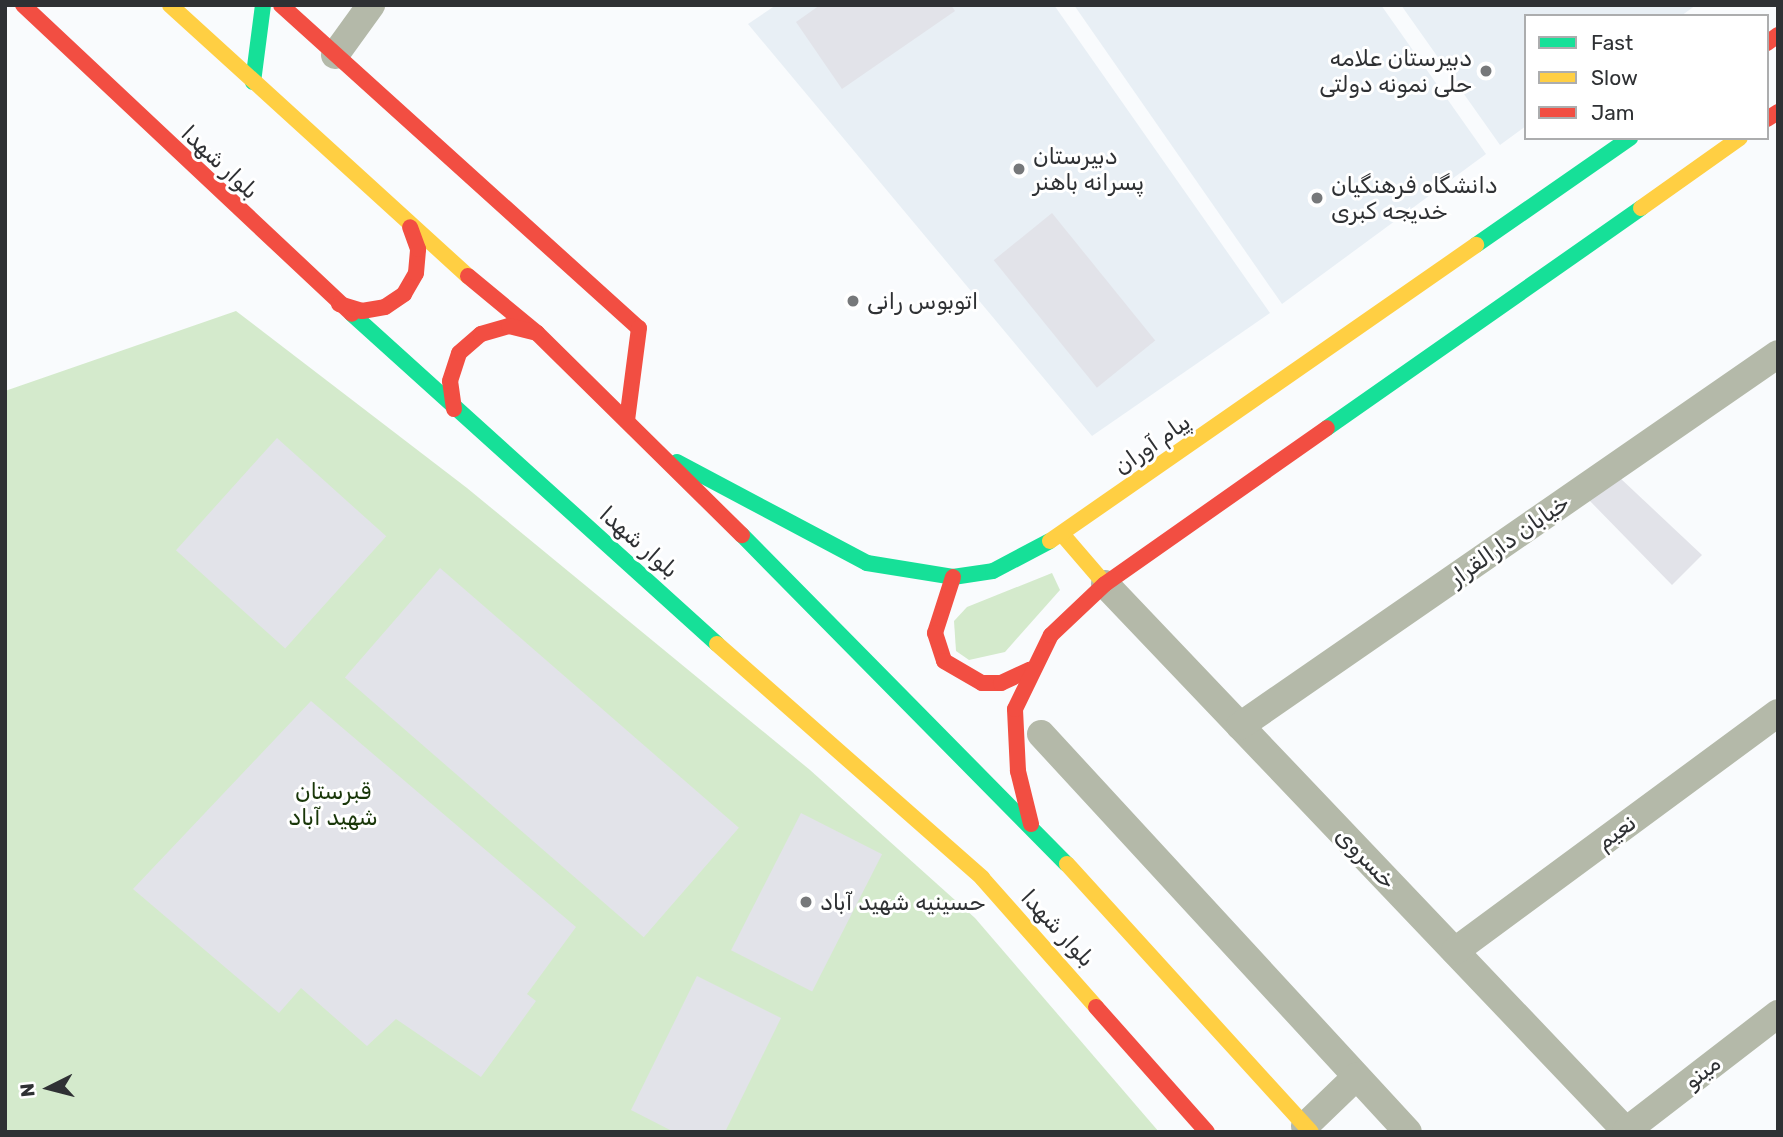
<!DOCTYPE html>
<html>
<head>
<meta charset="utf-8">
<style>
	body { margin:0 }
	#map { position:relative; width:1783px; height:1137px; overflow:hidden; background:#f9fbfd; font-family:Rubik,"Noto Naskh Arabic",sans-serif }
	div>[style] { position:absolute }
	.built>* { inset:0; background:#e8eff5 }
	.green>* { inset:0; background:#d4eacc }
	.building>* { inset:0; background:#e2e3e9; transform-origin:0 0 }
	.street>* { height:28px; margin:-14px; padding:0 14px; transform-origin:14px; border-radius:14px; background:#b4b9a9 }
	.fast>* { height:16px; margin:-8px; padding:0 8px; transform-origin:8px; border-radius:8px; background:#16e098 }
	.slow>* { height:16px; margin:-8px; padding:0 8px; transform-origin:8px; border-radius:8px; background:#ffcf43 }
	.jam>* { height:16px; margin:-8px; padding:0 8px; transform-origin:8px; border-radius:8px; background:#f24e42 }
	.dots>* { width:19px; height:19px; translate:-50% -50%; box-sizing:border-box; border:4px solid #fff; border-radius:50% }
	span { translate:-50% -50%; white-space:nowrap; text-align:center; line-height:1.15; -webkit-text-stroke:6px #fff; paint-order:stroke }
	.poi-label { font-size:23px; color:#2f3134 }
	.right { translate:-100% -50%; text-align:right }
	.left { translate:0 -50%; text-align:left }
	.street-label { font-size:23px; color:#2f3134 }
	.park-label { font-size:23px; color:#193709 }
	.frame { position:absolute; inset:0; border:7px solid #2f3134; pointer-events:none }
	.legend { position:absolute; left:1524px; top:14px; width:245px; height:126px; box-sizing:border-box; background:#fff; border:2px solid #acadae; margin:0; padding:9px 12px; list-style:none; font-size:21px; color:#2f3134 }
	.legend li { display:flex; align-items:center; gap:14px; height:35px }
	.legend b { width:35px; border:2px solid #acadae }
	.north { position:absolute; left:14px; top:1053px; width:70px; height:70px; -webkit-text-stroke:5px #fff; paint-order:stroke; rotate:264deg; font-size:19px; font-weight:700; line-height:28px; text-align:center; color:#2f3134 }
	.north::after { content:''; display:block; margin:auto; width:24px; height:32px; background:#2f3134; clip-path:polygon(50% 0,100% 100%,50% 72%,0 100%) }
</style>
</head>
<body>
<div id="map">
	<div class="built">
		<i style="clip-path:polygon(776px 5px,1054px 5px,1270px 313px,1092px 436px,748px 24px)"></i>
		<i style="clip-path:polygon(1074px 5px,1381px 5px,1486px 154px,1282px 304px)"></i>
		<i style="clip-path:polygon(1401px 5px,1696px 5px,1681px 16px,1526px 16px,1526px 126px,1500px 145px)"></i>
	</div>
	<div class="green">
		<i style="clip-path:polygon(236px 311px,467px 488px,810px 770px,975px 918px,1159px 1132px,5px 1132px,5px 391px)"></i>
		<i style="clip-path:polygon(1052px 573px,1060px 590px,1005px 652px,969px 660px,956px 651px,954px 621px,967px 607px)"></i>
	</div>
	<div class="building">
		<i style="clip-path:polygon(820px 5px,951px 5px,955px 11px,842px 89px,796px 22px)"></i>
		<i style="left:1052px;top:213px;width:164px;height:75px;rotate:51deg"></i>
		<i style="left:277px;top:438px;width:147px;height:151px;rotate:42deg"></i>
		<i style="clip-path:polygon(1619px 477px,1702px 555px,1672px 585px,1587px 498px)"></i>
		<i style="left:440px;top:568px;width:396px;height:145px;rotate:41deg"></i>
		<i style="clip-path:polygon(311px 701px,576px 927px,527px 994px,536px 1001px,481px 1077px,396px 1019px,367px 1046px,301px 988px,279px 1013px,133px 889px)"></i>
		<i style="left:801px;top:813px;width:91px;height:154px;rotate:27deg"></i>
		<i style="clip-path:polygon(697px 976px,781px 1018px,725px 1132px,674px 1132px,631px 1110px)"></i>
	</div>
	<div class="street">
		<i style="left:335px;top:55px;width:62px;rotate:-54.2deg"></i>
		<i style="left:1105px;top:584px;width:757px;rotate:46.39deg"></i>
		<i style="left:1240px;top:726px;width:654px;rotate:-34.66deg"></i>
		<i style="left:1041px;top:734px;width:541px;rotate:47.32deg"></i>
		<i style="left:1455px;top:951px;width:401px;rotate:-36.4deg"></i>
		<i style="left:1305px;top:1126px;width:71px;rotate:-43.9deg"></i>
		<i style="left:1626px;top:1131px;width:192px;rotate:-37.6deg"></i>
	</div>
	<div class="fast">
		<i style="left:253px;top:82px;width:78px;rotate:-82.6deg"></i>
		<i style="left:1476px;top:245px;width:188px;rotate:-34.8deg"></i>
		<i style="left:352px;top:314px;width:492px;rotate:42.1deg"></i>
		<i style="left:1327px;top:428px;width:383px;rotate:-35deg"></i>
		<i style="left:677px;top:462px;width:215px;rotate:28deg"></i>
		<i style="left:867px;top:563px;width:87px;rotate:9.2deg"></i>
		<i style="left:953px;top:577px;width:40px;rotate:-8.5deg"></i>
		<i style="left:993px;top:571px;width:64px;rotate:-27.8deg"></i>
		<i style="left:742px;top:535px;width:462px;rotate:45.4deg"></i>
	</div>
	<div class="slow">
		<i style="left:170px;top:5px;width:403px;rotate:42.3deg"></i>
		<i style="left:1641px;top:208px;width:121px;rotate:-35.3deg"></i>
		<i style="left:1062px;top:534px;width:66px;rotate:49.3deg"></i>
		<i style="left:1050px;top:541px;width:519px;rotate:-34.79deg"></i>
		<i style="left:717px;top:644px;width:354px;rotate:41.4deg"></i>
		<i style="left:982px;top:878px;width:172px;rotate:48.5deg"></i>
		<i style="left:1067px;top:864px;width:362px;rotate:47.7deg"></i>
	</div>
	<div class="jam">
		<i style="left:23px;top:5px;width:451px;rotate:43.2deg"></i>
		<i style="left:281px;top:5px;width:482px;rotate:42.1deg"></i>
		<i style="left:639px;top:328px;width:94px;rotate:97.4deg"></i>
		<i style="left:1767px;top:43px;width:14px;rotate:-36deg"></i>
		<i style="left:1767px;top:119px;width:13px;rotate:-32deg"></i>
		<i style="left:468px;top:276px;width:89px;rotate:39.6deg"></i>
		<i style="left:537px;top:333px;width:288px;rotate:44.6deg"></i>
		<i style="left:339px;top:304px;width:24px;rotate:17deg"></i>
		<i style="left:362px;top:311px;width:23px;rotate:-10deg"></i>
		<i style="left:385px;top:307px;width:23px;rotate:-34deg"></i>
		<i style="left:404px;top:294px;width:24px;rotate:-60deg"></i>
		<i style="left:416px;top:273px;width:24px;rotate:-85deg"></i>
		<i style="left:418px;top:249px;width:23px;rotate:-110deg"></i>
		<i style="left:454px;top:409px;width:28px;rotate:-98deg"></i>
		<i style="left:450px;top:381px;width:29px;rotate:-72deg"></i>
		<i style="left:459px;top:353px;width:29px;rotate:-41deg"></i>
		<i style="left:481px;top:334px;width:29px;rotate:-16deg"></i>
		<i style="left:509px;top:326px;width:29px;rotate:14deg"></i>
		<i style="left:953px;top:577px;width:59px;rotate:107.8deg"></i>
		<i style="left:935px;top:633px;width:29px;rotate:72deg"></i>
		<i style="left:944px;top:661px;width:44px;rotate:30.1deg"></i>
		<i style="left:982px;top:683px;width:19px"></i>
		<i style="left:1001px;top:683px;width:31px;rotate:-25deg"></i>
		<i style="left:1031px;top:824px;width:55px;rotate:-103.8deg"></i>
		<i style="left:1018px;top:771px;width:62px;rotate:-92.8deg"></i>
		<i style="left:1015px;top:709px;width:82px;rotate:-64.1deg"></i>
		<i style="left:1051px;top:635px;width:74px;rotate:-43.4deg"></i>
		<i style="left:1105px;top:584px;width:271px;rotate:-35.1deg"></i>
		<i style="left:1096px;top:1007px;width:167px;rotate:48.4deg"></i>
	</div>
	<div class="dots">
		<i style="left:1486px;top:71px;background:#76787a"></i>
		<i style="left:1019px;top:169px;background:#76787a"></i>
		<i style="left:1317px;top:198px;background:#76787a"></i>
		<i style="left:853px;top:301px;background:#76787a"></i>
		<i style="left:806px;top:902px;background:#76787a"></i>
	</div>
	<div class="poi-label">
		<span class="right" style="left:1472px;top:71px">دبیرستان علامه<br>حلی نمونه دولتی</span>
		<span class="left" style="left:1033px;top:169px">دبیرستان<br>پسرانه باهنر</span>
		<span class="left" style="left:1331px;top:198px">دانشگاه فرهنگیان<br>خدیجه کبری</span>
		<span class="left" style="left:867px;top:301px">اتوبوس رانی</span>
		<span class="left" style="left:820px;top:902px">حسینیه شهید آباد</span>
	</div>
	<div class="street-label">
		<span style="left:220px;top:162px;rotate:43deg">بلوار شهدا</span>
		<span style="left:1152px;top:444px;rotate:-35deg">پیام آوران</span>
		<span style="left:1509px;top:540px;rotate:-35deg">خیابان دارالقرار</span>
		<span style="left:639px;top:542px;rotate:41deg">بلوار شهدا</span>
		<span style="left:1616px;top:832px;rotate:-36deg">نعیم</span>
		<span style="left:1366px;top:858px;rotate:46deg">خسروی</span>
		<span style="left:1058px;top:928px;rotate:47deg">بلوار شهدا</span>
		<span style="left:1702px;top:1072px;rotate:-38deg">مینو</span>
	</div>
	<div class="park-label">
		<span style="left:333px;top:804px">قبرستان<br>شهید آباد</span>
	</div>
	<div class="frame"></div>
	<ul class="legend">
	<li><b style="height:9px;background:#16e098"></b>Fast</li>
	<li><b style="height:9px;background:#ffcf43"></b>Slow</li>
	<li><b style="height:9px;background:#f24e42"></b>Jam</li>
	</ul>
	<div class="north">N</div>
</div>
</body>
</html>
